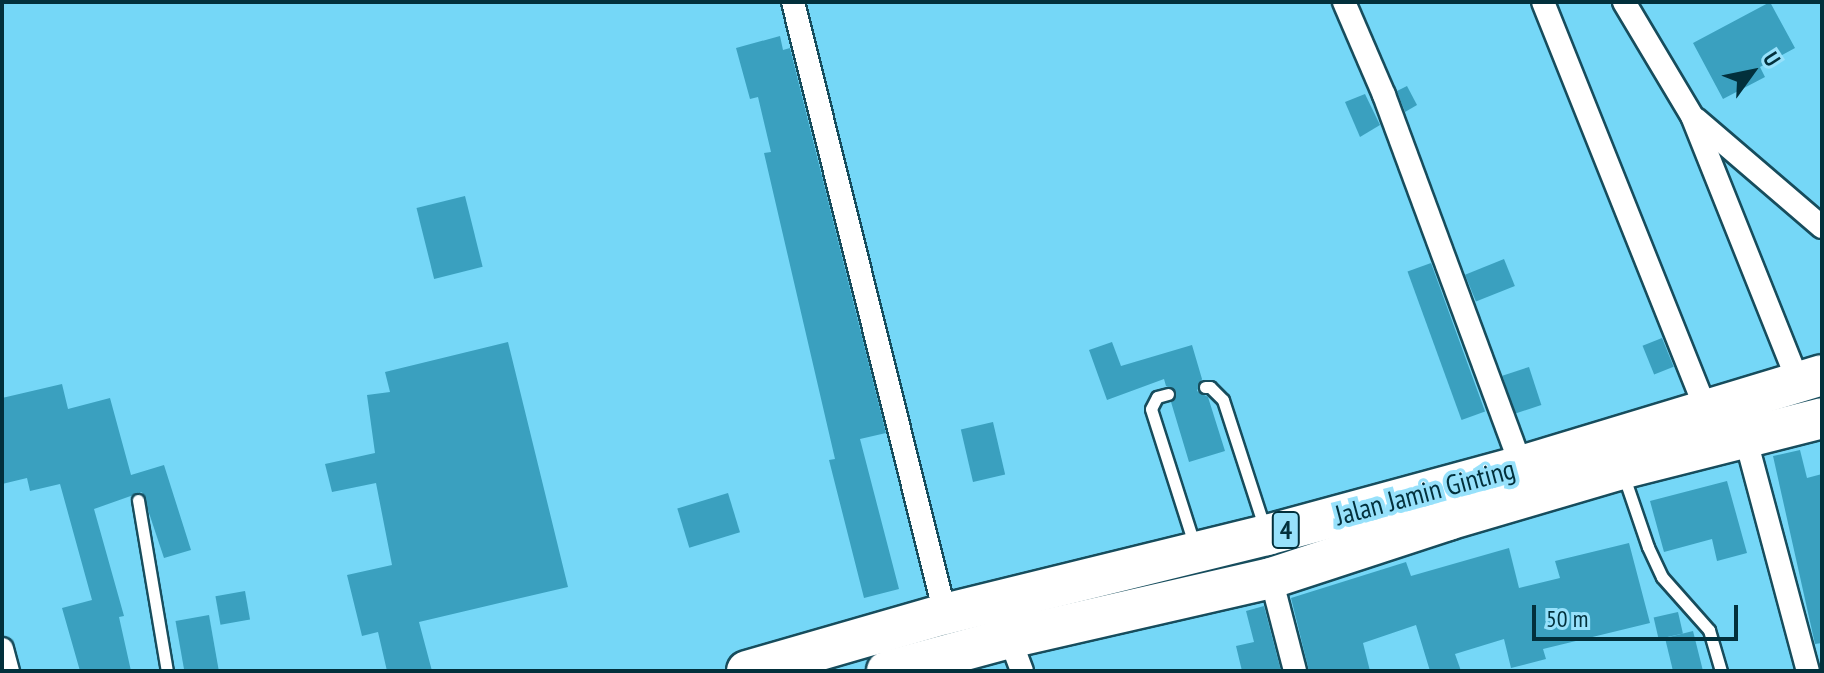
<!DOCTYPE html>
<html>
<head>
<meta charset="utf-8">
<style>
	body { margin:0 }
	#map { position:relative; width:1824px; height:673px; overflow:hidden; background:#75d7f7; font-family:"PT Sans Narrow",sans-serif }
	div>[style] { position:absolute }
	.building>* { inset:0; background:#3aa0bf; transform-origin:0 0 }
	.roads { filter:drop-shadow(2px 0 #174d5d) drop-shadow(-2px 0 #174d5d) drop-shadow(0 2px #174d5d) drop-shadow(0 -2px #174d5d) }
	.lane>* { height:11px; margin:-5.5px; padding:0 5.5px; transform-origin:5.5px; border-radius:5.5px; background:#fff }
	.street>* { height:22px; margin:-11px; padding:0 11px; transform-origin:11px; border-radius:11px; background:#fff }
	.highway>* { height:40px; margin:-20px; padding:0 20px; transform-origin:20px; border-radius:20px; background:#fff }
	span { translate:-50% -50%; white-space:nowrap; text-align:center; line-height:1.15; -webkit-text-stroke:8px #97e1fb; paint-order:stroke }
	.shield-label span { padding:2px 6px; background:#97e1fb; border:2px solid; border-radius:6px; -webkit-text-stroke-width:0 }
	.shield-label { font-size:26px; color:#02303c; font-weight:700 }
	.street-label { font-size:28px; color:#02303c }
	.frame { position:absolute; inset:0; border:4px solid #02303c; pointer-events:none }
	.north { position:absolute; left:1712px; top:32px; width:80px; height:80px; -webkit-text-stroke:6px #97e1fb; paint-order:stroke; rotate:57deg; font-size:22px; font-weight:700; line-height:32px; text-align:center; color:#02303c }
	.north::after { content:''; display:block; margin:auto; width:28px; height:36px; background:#02303c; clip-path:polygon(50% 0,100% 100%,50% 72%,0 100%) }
	.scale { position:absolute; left:1532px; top:605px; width:206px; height:36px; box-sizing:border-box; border:4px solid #02303c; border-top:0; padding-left:10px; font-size:24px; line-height:28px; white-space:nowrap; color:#02303c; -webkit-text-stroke:6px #97e1fb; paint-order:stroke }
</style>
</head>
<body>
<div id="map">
	<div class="building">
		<i style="clip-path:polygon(1770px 2px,1795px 48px,1760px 67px,1765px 77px,1723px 99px,1693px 43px)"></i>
		<i style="clip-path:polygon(780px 36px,783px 50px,790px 48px,886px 433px,860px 439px,899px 589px,864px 598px,829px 460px,835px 459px,764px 153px,771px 152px,758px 97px,750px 99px,736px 48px)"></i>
		<i style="clip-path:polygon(1407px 86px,1417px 105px,1405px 112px,1397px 91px)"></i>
		<i style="clip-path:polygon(1365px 94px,1380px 125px,1360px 137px,1345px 102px)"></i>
		<i style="left:465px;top:196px;width:73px;height:50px;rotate:76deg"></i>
		<i style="left:1504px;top:259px;width:29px;height:42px;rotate:68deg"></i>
		<i style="left:1431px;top:263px;width:158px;height:25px;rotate:70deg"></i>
		<i style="left:1662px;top:338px;width:31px;height:21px;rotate:68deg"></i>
		<i style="clip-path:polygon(508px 342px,568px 587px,419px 622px,432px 671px,387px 671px,378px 632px,362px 636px,347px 575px,392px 565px,376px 483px,332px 492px,325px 464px,375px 453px,367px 395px,390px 392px,385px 372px)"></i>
		<i style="clip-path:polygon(1112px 342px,1121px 366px,1192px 345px,1202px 379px,1197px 391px,1208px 397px,1225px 451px,1189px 462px,1171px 402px,1176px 391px,1166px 386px,1164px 379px,1107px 400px,1089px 350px)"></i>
		<i style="left:1529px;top:367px;width:40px;height:28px;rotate:72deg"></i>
		<i style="clip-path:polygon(62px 384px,68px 409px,110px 398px,131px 475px,164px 465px,191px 550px,164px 558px,142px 492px,94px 509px,124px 616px,119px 617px,131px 671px,80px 671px,62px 608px,92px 600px,60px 484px,30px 491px,27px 478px,2px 484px,2px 398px)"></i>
		<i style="left:993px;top:422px;width:54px;height:33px;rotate:77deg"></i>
		<i style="clip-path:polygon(1800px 450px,1807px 478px,1822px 474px,1822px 643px,1815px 644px,1773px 456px)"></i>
		<i style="clip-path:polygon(1727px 481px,1747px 553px,1717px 561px,1712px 539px,1664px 552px,1650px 501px)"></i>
		<i style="left:728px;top:493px;width:41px;height:53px;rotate:73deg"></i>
		<i style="clip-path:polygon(1629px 543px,1650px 623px,1543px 649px,1546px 659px,1511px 668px,1504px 639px,1455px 654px,1461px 671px,1430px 671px,1416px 625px,1363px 643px,1370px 671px,1309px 671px,1291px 598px,1406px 562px,1411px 576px,1509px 548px,1519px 588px,1560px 578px,1555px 561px)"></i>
		<i style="left:245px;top:591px;width:29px;height:30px;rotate:80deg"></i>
		<i style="clip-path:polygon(1264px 606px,1281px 671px,1242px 671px,1236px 646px,1254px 642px,1246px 611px)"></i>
		<i style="left:1678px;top:612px;width:22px;height:25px;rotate:77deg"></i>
		<i style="left:209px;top:615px;width:57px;height:34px;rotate:80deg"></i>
		<i style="clip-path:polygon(1693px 631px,1703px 671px,1673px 671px,1665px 638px)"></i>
	</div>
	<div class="roads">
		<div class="lane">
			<i style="left:1205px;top:387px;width:5px"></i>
			<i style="left:1210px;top:387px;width:18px;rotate:45deg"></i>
			<i style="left:1223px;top:400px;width:136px;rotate:72deg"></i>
			<i style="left:1168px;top:394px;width:11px;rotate:165deg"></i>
			<i style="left:1157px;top:397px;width:13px;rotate:117deg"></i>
			<i style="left:1151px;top:409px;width:142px;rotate:72.3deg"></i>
			<i style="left:1623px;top:474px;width:77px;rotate:71.1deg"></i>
			<i style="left:1648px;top:547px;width:33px;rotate:65deg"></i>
			<i style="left:1662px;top:577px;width:71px;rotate:48.4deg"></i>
			<i style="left:1709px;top:630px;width:43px;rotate:73.7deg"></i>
			<i style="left:138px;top:500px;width:173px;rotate:80.4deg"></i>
		</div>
		<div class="street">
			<i style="left:793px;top:2px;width:631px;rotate:76.05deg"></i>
			<i style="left:1344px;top:2px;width:101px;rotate:66.7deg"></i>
			<i style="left:1384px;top:95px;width:395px;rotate:69.7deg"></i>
			<i style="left:1543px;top:2px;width:437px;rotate:68.2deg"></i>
			<i style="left:1624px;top:2px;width:133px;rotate:59.2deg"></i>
			<i style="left:1692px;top:116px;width:285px;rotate:68.2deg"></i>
			<i style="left:1696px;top:119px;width:166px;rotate:40.6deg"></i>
			<i style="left:1746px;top:440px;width:239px;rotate:75deg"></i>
			<i style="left:1271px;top:578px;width:96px;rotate:75.5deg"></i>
			<i style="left:1007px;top:631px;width:43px;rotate:69.4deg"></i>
			<i style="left:2px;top:649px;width:23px;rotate:75deg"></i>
		</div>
		<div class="highway">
			<i style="left:747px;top:671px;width:206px;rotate:-16.1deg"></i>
			<i style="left:945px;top:614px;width:332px;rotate:-13.8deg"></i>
			<i style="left:1267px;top:535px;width:263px;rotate:-15.2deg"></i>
			<i style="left:1521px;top:466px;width:314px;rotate:-16.8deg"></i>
			<i style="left:887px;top:671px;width:126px;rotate:-15.1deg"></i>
			<i style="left:1009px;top:638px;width:269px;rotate:-12.9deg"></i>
			<i style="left:1271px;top:578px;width:186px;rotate:-18.1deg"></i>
			<i style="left:1448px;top:520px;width:180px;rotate:-16.4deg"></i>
			<i style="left:1621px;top:469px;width:207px;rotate:-14.2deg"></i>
		</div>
	</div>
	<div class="shield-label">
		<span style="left:1286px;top:530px">4</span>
	</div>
	<div class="street-label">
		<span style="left:1425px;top:492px;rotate:-15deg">Jalan Jamin Ginting</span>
	</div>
	<div class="frame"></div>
	<div class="north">U</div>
	<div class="scale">50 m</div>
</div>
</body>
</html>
